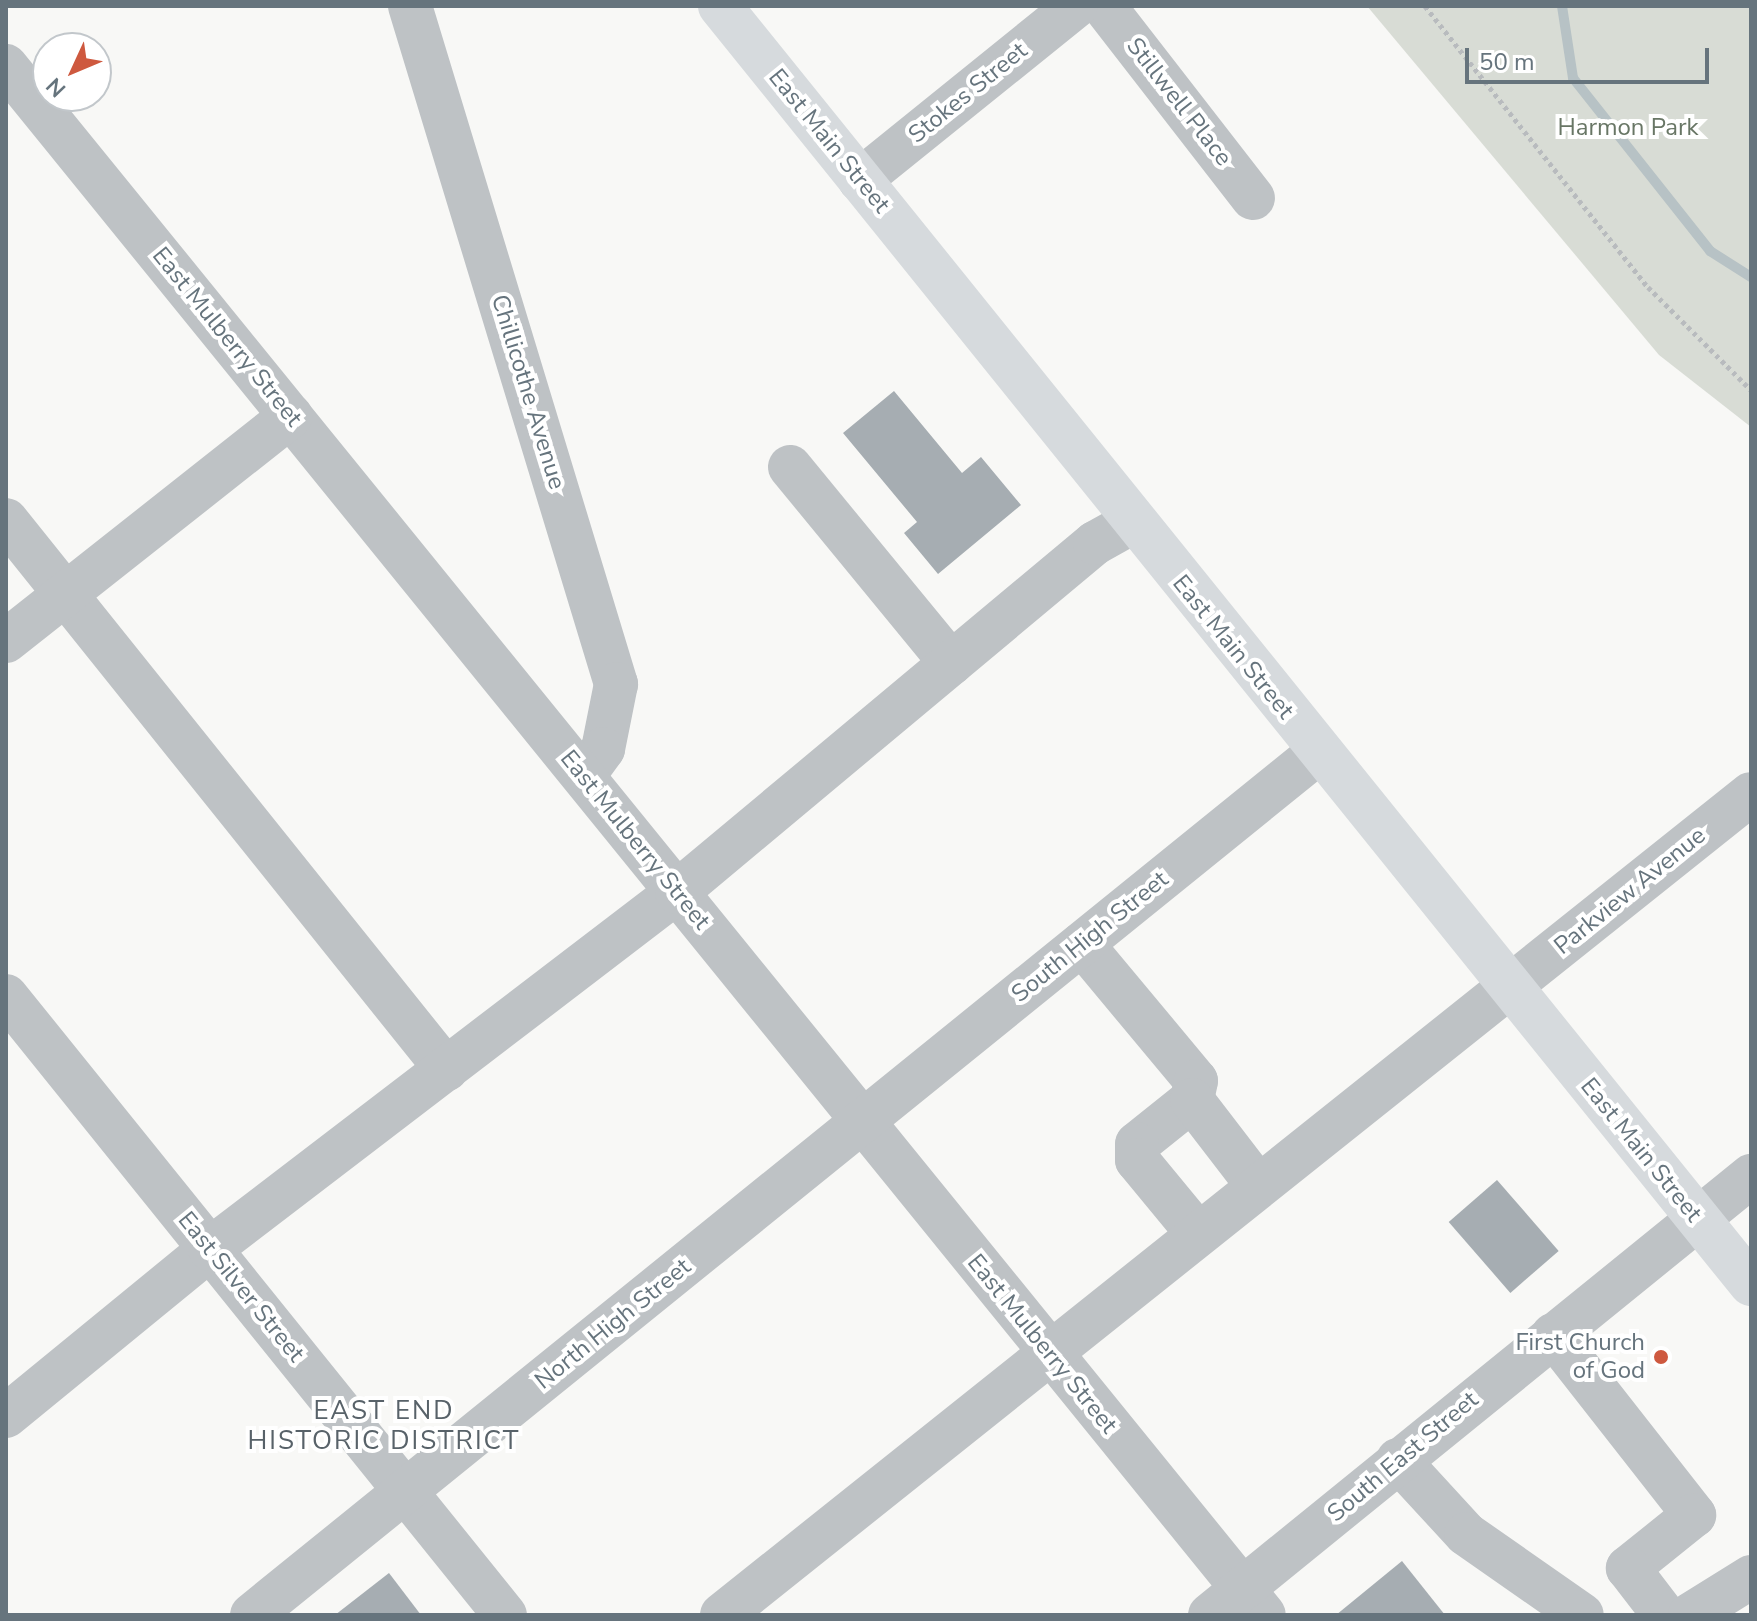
<!DOCTYPE html>
<html>
<head>
<meta charset="utf-8">
<style>
	body { margin:0 }
	#map { position:relative; width:1757px; height:1621px; overflow:hidden; background:#f8f8f6; font-family:"Nunito Sans",sans-serif }
	div>[style] { position:absolute }
	.green>* { inset:0; background:#d8dcd5 }
	.stream>* { height:10px; margin:-5px; padding:0 5px; transform-origin:5px; border-radius:5px; background:#b7c2c5 }
	.building>* { inset:0; background:#a6adb2; transform-origin:0 0 }
	.path>* { height:5px; margin-top:-2.5px; transform-origin:0; background:repeating-linear-gradient(90deg,#b8bbbe 0 4px,transparent 0 8px) }
	.minor>* { height:44px; margin:-22px; padding:0 22px; transform-origin:22px; border-radius:22px; background:#bec2c5 }
	.major>* { height:44px; margin:-22px; padding:0 22px; transform-origin:22px; border-radius:22px; background:#d6dadd }
	.dots>* { width:22px; height:22px; translate:-50% -50%; box-sizing:border-box; border:4px solid #fff; border-radius:50% }
	span { translate:-50% -50%; white-space:nowrap; text-align:center; line-height:1.15; -webkit-text-stroke:8px #fff; paint-order:stroke }
	.street-label { font-size:24px; color:#66747d }
	.park-label { font-size:24px; color:#687665 }
	.poi-label { font-size:24px; color:#66747d }
	.right { translate:-100% -50%; text-align:right }
	.neighbourhood-label { font-size:26px; color:#586269; letter-spacing:2px }
	.frame { position:absolute; inset:0; border:8px solid #66747d; pointer-events:none }
	.north { position:absolute; left:32px; top:32px; width:80px; height:80px; box-sizing:border-box; background:#fff; border:2px solid #c2c7cb; border-radius:50%; rotate:226deg; font-size:22px; font-weight:700; line-height:32px; text-align:center; color:#66747d }
	.north::after { content:''; display:block; margin:auto; width:28px; height:36px; background:#ce593f; clip-path:polygon(50% 0,100% 100%,50% 72%,0 100%) }
	.scale { position:absolute; left:1465px; top:48px; width:244px; height:36px; box-sizing:border-box; border:4px solid #66747d; border-top:0; padding-left:10px; font-size:24px; line-height:28px; white-space:nowrap; color:#66747d; -webkit-text-stroke:6px #fff; paint-order:stroke }
</style>
</head>
<body>
<div id="map">
	<div class="green">
		<i style="clip-path:polygon(1367px 6px,1751px 6px,1751px 427px,1659px 355px)"></i>
	</div>
	<div class="stream">
		<i style="left:1562px;top:6px;width:73px;rotate:81.3deg"></i>
		<i style="left:1573px;top:78px;width:221px;rotate:51.6deg"></i>
		<i style="left:1710px;top:251px;width:49px;rotate:32.4deg"></i>
	</div>
	<div class="building">
		<i style="clip-path:polygon(894px 391px,962px 473px,981px 457px,1021px 505px,938px 574px,904px 533px,917px 522px,843px 433px)"></i>
		<i style="left:1497px;top:1180px;width:94px;height:64px;rotate:49deg"></i>
		<i style="clip-path:polygon(1402px 1561px,1445px 1615px,1336px 1615px)"></i>
		<i style="clip-path:polygon(389px 1573px,421px 1615px,335px 1615px)"></i>
	</div>
	<div class="path">
		<i style="left:1425px;top:6px;width:359px;rotate:51.6deg"></i>
		<i style="left:1648px;top:287px;width:146px;rotate:45deg"></i>
	</div>
	<div class="minor">
		<i style="left:410px;top:6px;width:709px;rotate:73.1deg"></i>
		<i style="left:616px;top:684px;width:66px;rotate:101.3deg"></i>
		<i style="left:603px;top:749px;width:32px;rotate:126deg"></i>
		<i style="left:1104px;top:6px;width:243px;rotate:52.2deg"></i>
		<i style="left:6px;top:66px;width:1995px;rotate:50.92deg"></i>
		<i style="left:860px;top:180px;width:277px;rotate:-38.9deg"></i>
		<i style="left:790px;top:467px;width:254px;rotate:50.6deg"></i>
		<i style="left:6px;top:520px;width:704px;rotate:51.29deg"></i>
		<i style="left:6px;top:641px;width:363px;rotate:-38.3deg"></i>
		<i style="left:1082px;top:944px;width:178px;rotate:50.2deg"></i>
		<i style="left:1196px;top:1081px;width:19px;rotate:102deg"></i>
		<i style="left:1192px;top:1100px;width:70px;rotate:141.3deg"></i>
		<i style="left:1137px;top:1144px;width:16px;rotate:90deg"></i>
		<i style="left:1137px;top:1160px;width:96px;rotate:50.5deg"></i>
		<i style="left:6px;top:996px;width:795px;rotate:51.13deg"></i>
		<i style="left:1192px;top:1100px;width:108px;rotate:52.5deg"></i>
		<i style="left:1553px;top:1335px;width:229px;rotate:51.9deg"></i>
		<i style="left:1694px;top:1515px;width:85px;rotate:141.2deg"></i>
		<i style="left:1628px;top:1568px;width:59px;rotate:52.5deg"></i>
		<i style="left:6px;top:1416px;width:264px;rotate:-39.3deg"></i>
		<i style="left:210px;top:1249px;width:588px;rotate:-37.4deg"></i>
		<i style="left:677px;top:892px;width:545px;rotate:-39.86deg"></i>
		<i style="left:1095px;top:543px;width:41px;rotate:-29.1deg"></i>
		<i style="left:1398px;top:1460px;width:100px;rotate:47.4deg"></i>
		<i style="left:1466px;top:1534px;width:141px;rotate:34.9deg"></i>
		<i style="left:252px;top:1615px;width:1372px;rotate:-38.97deg"></i>
		<i style="left:722px;top:1615px;width:1316px;rotate:-38.59deg"></i>
		<i style="left:1210px;top:1615px;width:697px;rotate:-39.06deg"></i>
		<i style="left:1690px;top:1615px;width:72px;rotate:-31.9deg"></i>
	</div>
	<div class="major">
		<i style="left:720px;top:6px;width:1642px;rotate:51.11deg"></i>
	</div>
	<div class="dots">
		<i style="left:1661px;top:1357px;background:#ce593f"></i>
	</div>
	<div class="street-label">
		<span style="left:968px;top:93px;rotate:-39deg">Stokes Street</span>
		<span style="left:1179px;top:102px;rotate:52deg">Stillwell Place</span>
		<span style="left:829px;top:141px;rotate:51deg">East Main Street</span>
		<span style="left:227px;top:337px;rotate:51deg">East Mulberry Street</span>
		<span style="left:528px;top:392px;rotate:73deg">Chillicothe Avenue</span>
		<span style="left:1233px;top:647px;rotate:51deg">East Main Street</span>
		<span style="left:635px;top:840px;rotate:51deg">East Mulberry Street</span>
		<span style="left:1630px;top:891px;rotate:-39deg">Parkview Avenue</span>
		<span style="left:1090px;top:937px;rotate:-39deg">South High Street</span>
		<span style="left:1641px;top:1150px;rotate:51deg">East Main Street</span>
		<span style="left:241px;top:1287px;rotate:51deg">East Silver Street</span>
		<span style="left:613px;top:1324px;rotate:-39deg">North High Street</span>
		<span style="left:1042px;top:1344px;rotate:51deg">East Mulberry Street</span>
		<span style="left:1403px;top:1457px;rotate:-40deg">South East Street</span>
	</div>
	<div class="park-label">
		<span style="left:1628px;top:128px">Harmon Park</span>
	</div>
	<div class="poi-label">
		<span class="right" style="left:1645px;top:1357px">First Church<br>of God</span>
	</div>
	<div class="neighbourhood-label">
		<span style="left:384px;top:1426px">EAST END<br>HISTORIC DISTRICT</span>
	</div>
	<div class="frame"></div>
	<div class="north">N</div>
	<div class="scale">50 m</div>
</div>
</body>
</html>
